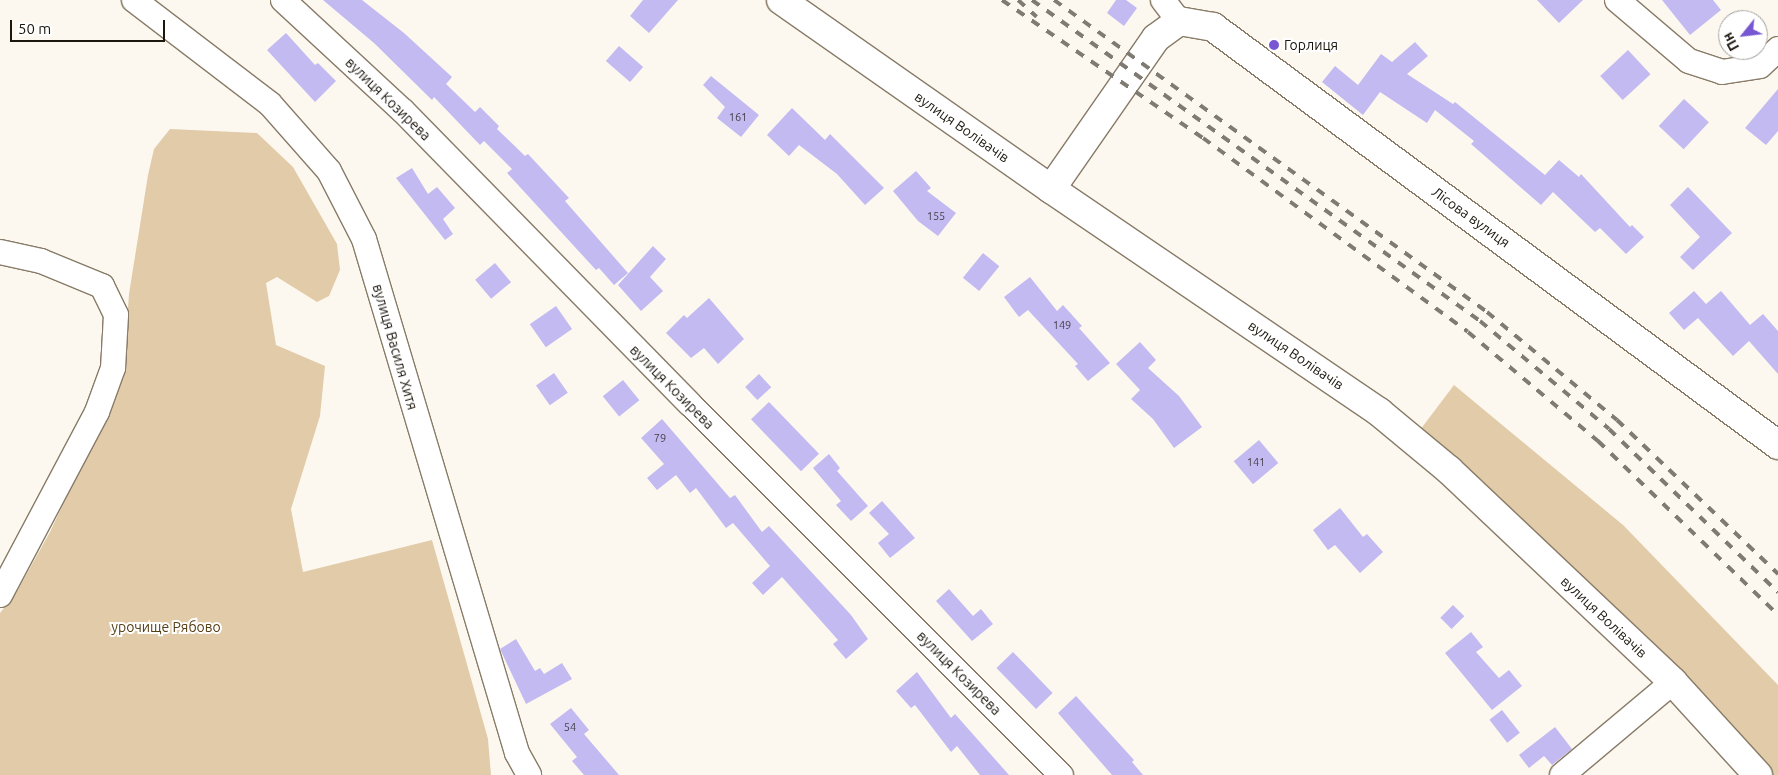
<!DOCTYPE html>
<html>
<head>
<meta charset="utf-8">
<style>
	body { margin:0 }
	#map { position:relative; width:1778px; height:775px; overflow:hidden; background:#fdf8ef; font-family:Ubuntu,sans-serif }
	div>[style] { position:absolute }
	.green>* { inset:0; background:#e1cba9 }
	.building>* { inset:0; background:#c2baf1; transform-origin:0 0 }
	.roads { filter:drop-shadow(1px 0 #887b68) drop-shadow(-1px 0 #887b68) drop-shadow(0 1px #887b68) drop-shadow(0 -1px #887b68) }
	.minor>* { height:24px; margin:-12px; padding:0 12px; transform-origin:12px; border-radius:12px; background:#fff }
	.tertiary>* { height:28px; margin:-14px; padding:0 14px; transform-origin:14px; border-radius:14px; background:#fff }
	.rail>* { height:4px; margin-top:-2px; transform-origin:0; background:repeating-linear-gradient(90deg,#7f7a72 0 9px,transparent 0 18px) }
	.dots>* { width:14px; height:14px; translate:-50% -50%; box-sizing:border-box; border:2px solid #fff; border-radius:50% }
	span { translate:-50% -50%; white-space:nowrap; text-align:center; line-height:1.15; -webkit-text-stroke:4px #fff; paint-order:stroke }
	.number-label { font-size:11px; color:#453f47 }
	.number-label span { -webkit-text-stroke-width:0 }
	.poi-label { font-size:14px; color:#1b160e }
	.left { translate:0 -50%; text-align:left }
	.street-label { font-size:14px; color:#1b160e }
	.park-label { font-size:14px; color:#553d15 }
	.north { position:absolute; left:1718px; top:10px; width:50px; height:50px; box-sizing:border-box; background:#fff; border:1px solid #a4a29f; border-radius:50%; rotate:241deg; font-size:14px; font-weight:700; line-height:20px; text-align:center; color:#1b160e }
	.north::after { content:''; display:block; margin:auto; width:18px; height:22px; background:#7858d2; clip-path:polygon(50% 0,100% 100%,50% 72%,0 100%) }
	.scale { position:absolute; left:10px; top:20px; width:155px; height:22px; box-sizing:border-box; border:2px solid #1b160e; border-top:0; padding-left:6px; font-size:15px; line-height:18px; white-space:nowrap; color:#1b160e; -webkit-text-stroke:4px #fff; paint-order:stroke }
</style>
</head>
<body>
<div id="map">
	<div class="green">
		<i style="clip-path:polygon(170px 129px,257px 133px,293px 167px,337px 244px,340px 270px,329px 296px,317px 302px,277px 277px,266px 283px,276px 345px,325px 366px,320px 416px,291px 509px,303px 572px,432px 540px,488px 739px,491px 775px,0 775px,0 613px,16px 593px,50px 532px,123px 377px,129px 294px,148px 175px,154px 149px)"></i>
		<i style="clip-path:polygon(1454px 385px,1623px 525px,1778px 685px,1778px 775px,1765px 775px,1417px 434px)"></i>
	</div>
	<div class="building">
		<i style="clip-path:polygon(323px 0,362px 0,404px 33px,452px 77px,446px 84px,475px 112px,480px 107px,499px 126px,497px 129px,525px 156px,528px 154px,569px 198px,565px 201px,628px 273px,614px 285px,599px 268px,596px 270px,507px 173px,512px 169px,484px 141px,480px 145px,434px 97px,432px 100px,374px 43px)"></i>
		<i style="clip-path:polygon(643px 0,678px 0,649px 33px,630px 16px)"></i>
		<i style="clip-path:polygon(1116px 0,1126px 0,1137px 8px,1124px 26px,1107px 13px)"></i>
		<i style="clip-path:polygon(1537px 0,1583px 0,1559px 23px)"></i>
		<i style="clip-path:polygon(1662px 0,1713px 0,1721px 10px,1690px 35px)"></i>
		<i style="clip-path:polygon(286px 33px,315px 65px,318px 63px,336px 81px,315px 102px,267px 50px)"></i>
		<i style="clip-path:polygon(1415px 42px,1428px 56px,1407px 74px,1453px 104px,1455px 102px,1545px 175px,1559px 160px,1579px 177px,1581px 174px,1630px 227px,1632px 225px,1644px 237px,1626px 254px,1600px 228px,1595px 232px,1553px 192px,1541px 205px,1471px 144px,1474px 141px,1435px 110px,1427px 123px,1380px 92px,1363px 115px,1322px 82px,1335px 66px,1358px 85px,1381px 54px,1392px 62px)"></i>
		<i style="left:619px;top:46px;width:32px;height:20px;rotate:41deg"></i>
		<i style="left:1628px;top:50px;width:33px;height:38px;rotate:47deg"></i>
		<i style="clip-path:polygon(711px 76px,759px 115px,741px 137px,717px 118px,725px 107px,703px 85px)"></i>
		<i style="clip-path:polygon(1778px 89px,1778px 131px,1766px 145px,1745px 128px)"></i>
		<i style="left:1684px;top:99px;width:34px;height:37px;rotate:43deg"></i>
		<i style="clip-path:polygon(792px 108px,825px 140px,830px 134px,884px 188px,865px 205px,837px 174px,799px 145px,789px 156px,767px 135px)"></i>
		<i style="clip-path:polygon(412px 168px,428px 194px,437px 187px,455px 208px,443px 219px,453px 234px,445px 240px,396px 178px)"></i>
		<i style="clip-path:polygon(916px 171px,931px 188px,927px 191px,956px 213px,938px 236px,918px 221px,893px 191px)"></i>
		<i style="clip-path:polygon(1688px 187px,1732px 233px,1693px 270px,1680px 257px,1700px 237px,1670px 205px)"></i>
		<i style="clip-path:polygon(653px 246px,666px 259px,650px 277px,663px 291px,641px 311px,618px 285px)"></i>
		<i style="left:983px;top:253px;width:21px;height:32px;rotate:39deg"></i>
		<i style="left:495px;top:263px;width:25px;height:26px;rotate:50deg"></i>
		<i style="clip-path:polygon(1030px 277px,1057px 311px,1063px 305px,1082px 326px,1079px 328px,1110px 363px,1088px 381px,1075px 366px,1078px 364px,1028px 310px,1019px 317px,1004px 297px)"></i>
		<i style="clip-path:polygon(1694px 291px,1706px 304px,1721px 291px,1750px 325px,1763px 314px,1778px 331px,1778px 374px,1749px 341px,1733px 356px,1698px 318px,1684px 330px,1669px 313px)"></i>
		<i style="clip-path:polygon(709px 298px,744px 339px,718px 364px,704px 348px,691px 358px,666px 333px,684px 315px,687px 318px)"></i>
		<i style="left:556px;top:306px;width:28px;height:32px;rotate:55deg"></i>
		<i style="clip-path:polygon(1140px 342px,1156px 360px,1148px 368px,1179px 396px,1202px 427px,1174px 448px,1153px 419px,1131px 399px,1140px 390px,1116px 364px)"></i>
		<i style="left:554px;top:373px;width:24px;height:22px;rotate:55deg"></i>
		<i style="left:759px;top:374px;width:18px;height:19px;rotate:47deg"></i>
		<i style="left:623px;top:380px;width:26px;height:26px;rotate:51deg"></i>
		<i style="left:769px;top:402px;width:72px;height:25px;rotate:46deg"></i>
		<i style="clip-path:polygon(662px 419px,730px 498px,735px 495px,762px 532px,769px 526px,851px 615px,868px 639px,846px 659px,833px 644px,838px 640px,782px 577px,763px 595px,752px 583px,770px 566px,733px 523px,726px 528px,696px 488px,690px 493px,676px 475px,657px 490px,647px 478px,664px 464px,641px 438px)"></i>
		<i style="left:1259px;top:440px;width:30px;height:33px;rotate:50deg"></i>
		<i style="clip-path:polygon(829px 454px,840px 468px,837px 471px,868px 506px,851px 521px,836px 505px,841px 501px,813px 468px)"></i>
		<i style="clip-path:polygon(882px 501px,915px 538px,890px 558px,878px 543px,889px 534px,869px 513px)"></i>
		<i style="clip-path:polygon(1340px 508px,1363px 537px,1367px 534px,1383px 552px,1360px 573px,1335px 545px,1328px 550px,1313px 530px)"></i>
		<i style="clip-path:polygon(949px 589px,973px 616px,981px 609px,993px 624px,972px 641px,936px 601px)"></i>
		<i style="left:1453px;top:605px;width:16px;height:18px;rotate:45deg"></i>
		<i style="clip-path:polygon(1471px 632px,1483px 647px,1476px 652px,1499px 678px,1509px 670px,1522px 686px,1492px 710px,1445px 653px)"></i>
		<i style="clip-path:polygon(516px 639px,535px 671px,540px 668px,544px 674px,562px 663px,572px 679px,526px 704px,500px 649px)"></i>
		<i style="left:1013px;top:652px;width:57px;height:23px;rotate:46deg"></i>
		<i style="clip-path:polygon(917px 672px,951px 718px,955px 714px,1009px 775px,980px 775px,957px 746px,951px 752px,915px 705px,911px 708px,896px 691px)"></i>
		<i style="clip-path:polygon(1076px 696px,1134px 760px,1132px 762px,1143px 775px,1112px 775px,1058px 713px)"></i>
		<i style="clip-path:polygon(571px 708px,589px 730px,584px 734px,619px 775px,584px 775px,572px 761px,577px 757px,550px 724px)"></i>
		<i style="left:1502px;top:710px;width:29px;height:16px;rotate:52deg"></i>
		<i style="clip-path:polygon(1555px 727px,1572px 749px,1552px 765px,1544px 756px,1529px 768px,1519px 755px)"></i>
	</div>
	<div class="roads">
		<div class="minor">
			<i style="left:134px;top:0;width:171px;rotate:37.4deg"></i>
			<i style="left:270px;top:104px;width:89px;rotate:48.6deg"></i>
			<i style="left:329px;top:171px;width:76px;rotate:62.8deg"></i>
			<i style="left:364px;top:239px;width:536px;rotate:73.42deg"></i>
			<i style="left:517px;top:753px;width:25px;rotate:61deg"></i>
			<i style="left:283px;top:0;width:163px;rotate:42.8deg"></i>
			<i style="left:403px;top:111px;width:409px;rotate:45.6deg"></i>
			<i style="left:689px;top:403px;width:526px;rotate:45deg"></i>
			<i style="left:1163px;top:0;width:26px;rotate:53deg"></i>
			<i style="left:1617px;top:0;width:94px;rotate:40.3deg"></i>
			<i style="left:1689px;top:61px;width:35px;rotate:18deg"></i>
			<i style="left:1722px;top:72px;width:38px;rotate:-9deg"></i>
			<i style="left:1760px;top:66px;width:25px;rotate:-43deg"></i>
			<i style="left:0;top:252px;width:42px;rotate:12.4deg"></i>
			<i style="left:41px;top:261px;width:66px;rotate:22.3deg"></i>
			<i style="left:102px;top:286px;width:32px;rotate:64deg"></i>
			<i style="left:116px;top:315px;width:53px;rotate:93.2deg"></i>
			<i style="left:113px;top:368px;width:47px;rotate:110deg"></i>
			<i style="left:97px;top:412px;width:207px;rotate:117.9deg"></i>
			<i style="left:1562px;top:775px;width:145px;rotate:-40deg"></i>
		</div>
		<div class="tertiary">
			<i style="left:781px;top:0;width:330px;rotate:35deg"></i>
			<i style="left:1051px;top:189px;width:397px;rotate:34.2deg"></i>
			<i style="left:1379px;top:412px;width:91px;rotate:39.6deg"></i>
			<i style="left:1449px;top:470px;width:308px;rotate:43.4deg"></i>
			<i style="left:1673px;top:682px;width:126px;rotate:47.6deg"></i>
			<i style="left:1051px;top:189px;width:184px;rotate:-55.2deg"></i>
			<i style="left:1156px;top:38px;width:29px;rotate:-36deg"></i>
			<i style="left:1179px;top:21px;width:35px;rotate:10deg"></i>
			<i style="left:1213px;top:27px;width:703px;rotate:36.49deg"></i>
		</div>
	</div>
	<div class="rail">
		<i style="left:1002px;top:0;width:244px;rotate:34.5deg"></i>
		<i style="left:1203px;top:138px;width:328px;rotate:36.2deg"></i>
		<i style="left:1468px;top:332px;width:170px;rotate:40deg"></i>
		<i style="left:1598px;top:441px;width:250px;rotate:44deg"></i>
		<i style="left:1018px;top:0;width:25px;rotate:42deg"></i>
		<i style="left:1032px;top:0;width:551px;rotate:35.62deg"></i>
		<i style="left:1480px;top:321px;width:168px;rotate:39.9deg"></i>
		<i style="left:1609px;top:429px;width:235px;rotate:44deg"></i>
		<i style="left:1054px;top:0;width:534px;rotate:35.77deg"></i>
		<i style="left:1487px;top:312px;width:169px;rotate:39.7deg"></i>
		<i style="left:1617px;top:420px;width:223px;rotate:43.7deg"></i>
	</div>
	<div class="dots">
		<i style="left:1274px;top:45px;background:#7858d2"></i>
	</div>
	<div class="number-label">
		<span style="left:738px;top:117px">161</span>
		<span style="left:936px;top:216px">155</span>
		<span style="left:1062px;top:325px">149</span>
		<span style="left:660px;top:438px">79</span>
		<span style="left:1256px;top:462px">141</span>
		<span style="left:570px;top:727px">54</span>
	</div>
	<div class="poi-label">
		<span class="left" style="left:1284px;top:45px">Горлиця</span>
	</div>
	<div class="street-label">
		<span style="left:388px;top:99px;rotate:44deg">вулиця Козирева</span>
		<span style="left:962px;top:127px;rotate:35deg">вулиця Волівачів</span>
		<span style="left:1471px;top:217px;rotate:36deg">Лісова вулиця</span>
		<span style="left:395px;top:347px;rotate:74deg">вулиця Василя Хитя</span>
		<span style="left:1296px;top:355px;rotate:34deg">вулиця Волівачів</span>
		<span style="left:672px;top:387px;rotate:45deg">вулиця Козирева</span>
		<span style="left:1604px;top:617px;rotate:43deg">вулиця Волівачів</span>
		<span style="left:959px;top:673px;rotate:45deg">вулиця Козирева</span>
	</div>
	<div class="park-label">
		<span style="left:166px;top:627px">урочище Рябово</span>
	</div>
	<div class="north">Пн</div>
	<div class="scale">50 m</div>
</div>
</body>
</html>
